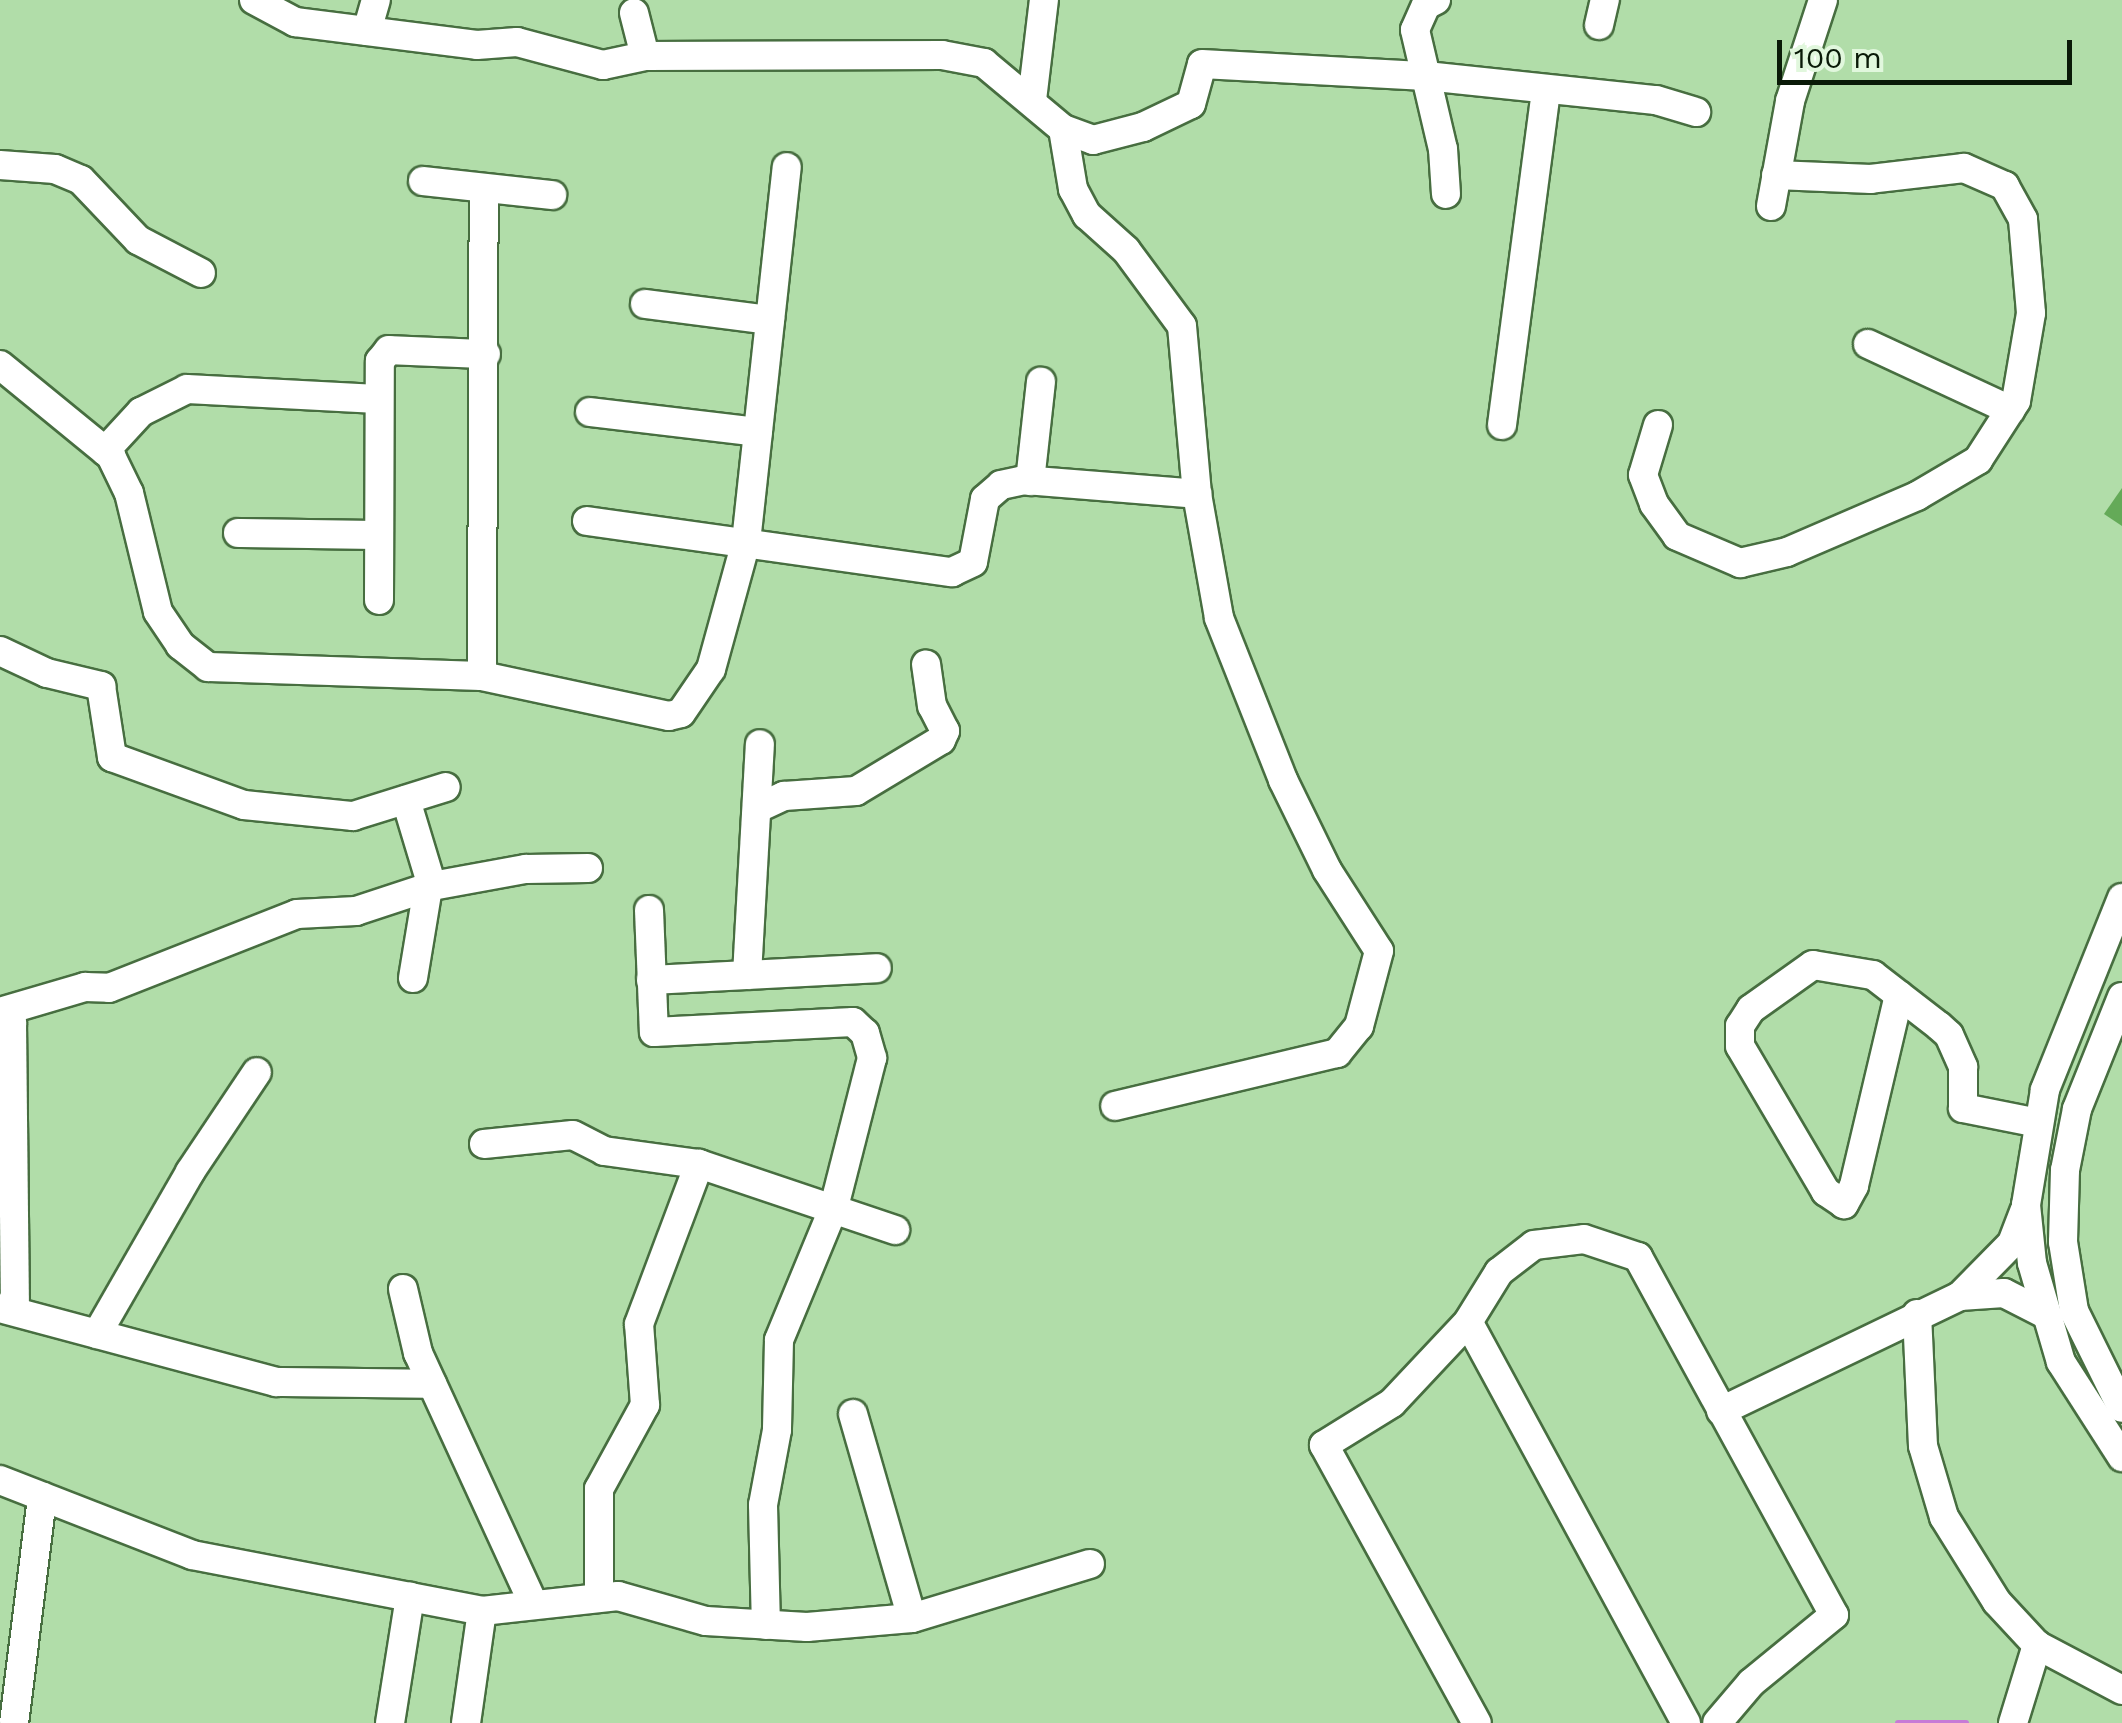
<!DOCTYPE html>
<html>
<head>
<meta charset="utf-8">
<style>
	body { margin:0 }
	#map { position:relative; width:2122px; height:1723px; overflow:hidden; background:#b1dda9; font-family:"Work Sans",sans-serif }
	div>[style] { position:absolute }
	.stream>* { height:6px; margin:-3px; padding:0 3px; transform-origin:3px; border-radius:3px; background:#c77ad6 }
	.roads { filter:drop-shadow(2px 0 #476e40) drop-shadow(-2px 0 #476e40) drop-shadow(0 2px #476e40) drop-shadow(0 -2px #476e40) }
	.minor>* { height:28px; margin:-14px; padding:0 14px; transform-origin:14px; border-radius:14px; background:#fff }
	.wall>* { inset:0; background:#64aa58 }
	span { translate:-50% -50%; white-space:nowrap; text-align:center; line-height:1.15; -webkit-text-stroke:9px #e1f7dd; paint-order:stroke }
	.scale { position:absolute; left:1777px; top:40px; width:295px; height:45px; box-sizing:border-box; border:5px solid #0a1a08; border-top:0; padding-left:12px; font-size:30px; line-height:35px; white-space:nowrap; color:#0a1a08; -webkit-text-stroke:8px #e1f7dd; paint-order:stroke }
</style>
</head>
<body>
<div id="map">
	<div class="stream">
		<i style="left:1898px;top:1723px;width:68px"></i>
	</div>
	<div class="roads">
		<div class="minor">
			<i style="left:254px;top:0;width:47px;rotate:28.2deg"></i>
			<i style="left:295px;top:22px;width:183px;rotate:7.2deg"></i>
			<i style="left:477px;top:45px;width:40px;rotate:-4.3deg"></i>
			<i style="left:517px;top:42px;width:89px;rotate:15deg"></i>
			<i style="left:603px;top:65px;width:43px;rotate:-12.1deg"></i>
			<i style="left:1436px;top:0;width:11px;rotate:153deg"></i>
			<i style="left:1426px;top:5px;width:27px;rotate:114deg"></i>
			<i style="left:1415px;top:30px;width:122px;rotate:76.8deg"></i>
			<i style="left:1443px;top:149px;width:45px;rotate:86.2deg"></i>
			<i style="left:634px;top:13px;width:44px;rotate:75.7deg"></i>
			<i style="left:645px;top:56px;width:297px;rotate:-0.2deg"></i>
			<i style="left:942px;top:55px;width:43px;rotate:10.8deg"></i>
			<i style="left:984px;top:63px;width:103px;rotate:39.9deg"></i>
			<i style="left:1063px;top:129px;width:32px;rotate:20deg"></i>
			<i style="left:1093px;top:140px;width:52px;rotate:-14.6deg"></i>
			<i style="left:1143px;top:127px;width:53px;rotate:-25.6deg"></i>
			<i style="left:1191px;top:104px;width:41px;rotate:-74.6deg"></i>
			<i style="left:1202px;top:64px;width:224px;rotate:3.1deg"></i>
			<i style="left:1426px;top:76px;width:231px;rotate:6deg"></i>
			<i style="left:1656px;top:100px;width:42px;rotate:16.7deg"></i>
			<i style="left:1599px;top:25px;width:26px;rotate:-77deg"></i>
			<i style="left:367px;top:31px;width:32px;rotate:-74deg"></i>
			<i style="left:1032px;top:100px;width:101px;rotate:-83.2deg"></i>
			<i style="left:1063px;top:129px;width:61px;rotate:80.5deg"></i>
			<i style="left:1073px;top:189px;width:30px;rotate:62deg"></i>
			<i style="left:1087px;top:215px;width:52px;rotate:41.9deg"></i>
			<i style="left:1126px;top:250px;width:94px;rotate:53.6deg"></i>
			<i style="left:1182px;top:326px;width:169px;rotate:84.9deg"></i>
			<i style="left:1197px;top:494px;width:126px;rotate:79.9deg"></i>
			<i style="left:1219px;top:618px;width:174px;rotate:68.4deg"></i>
			<i style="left:1283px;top:780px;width:100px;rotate:63.9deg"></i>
			<i style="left:1327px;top:870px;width:96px;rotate:57.3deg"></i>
			<i style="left:1379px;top:951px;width:78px;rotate:104.9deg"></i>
			<i style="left:1359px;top:1026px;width:35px;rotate:129deg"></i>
			<i style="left:1337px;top:1053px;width:228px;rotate:166.6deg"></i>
			<i style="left:0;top:165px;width:55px;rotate:4.2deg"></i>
			<i style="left:55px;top:169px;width:28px;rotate:23deg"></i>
			<i style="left:81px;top:180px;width:83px;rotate:46.5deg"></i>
			<i style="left:138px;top:240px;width:71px;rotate:27.6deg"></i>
			<i style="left:423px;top:181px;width:130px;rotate:6.2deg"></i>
			<i style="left:1771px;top:206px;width:107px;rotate:-79.7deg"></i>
			<i style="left:1790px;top:101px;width:106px;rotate:-71.9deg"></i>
			<i style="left:645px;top:304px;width:126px;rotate:7.3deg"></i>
			<i style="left:1868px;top:344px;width:157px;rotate:24.9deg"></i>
			<i style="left:0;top:365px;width:144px;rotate:39.3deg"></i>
			<i style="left:111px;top:456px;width:41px;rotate:64.1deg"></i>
			<i style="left:129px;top:493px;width:122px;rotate:76.3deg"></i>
			<i style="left:158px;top:612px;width:40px;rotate:56deg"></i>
			<i style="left:180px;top:645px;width:36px;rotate:38deg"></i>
			<i style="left:208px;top:667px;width:274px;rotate:1.9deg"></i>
			<i style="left:482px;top:676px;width:191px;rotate:12.1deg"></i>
			<i style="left:669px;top:716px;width:12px;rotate:-14deg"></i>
			<i style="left:681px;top:713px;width:53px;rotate:-55.7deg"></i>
			<i style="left:711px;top:669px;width:132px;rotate:-74.6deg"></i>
			<i style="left:746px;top:542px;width:377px;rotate:-83.8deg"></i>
			<i style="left:590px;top:412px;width:169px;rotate:6.8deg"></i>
			<i style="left:1502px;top:425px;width:336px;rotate:-82.5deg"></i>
			<i style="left:1658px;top:425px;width:52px;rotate:106.7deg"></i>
			<i style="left:1643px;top:475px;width:31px;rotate:69deg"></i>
			<i style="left:1654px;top:504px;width:39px;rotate:54deg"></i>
			<i style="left:1677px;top:536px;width:69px;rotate:23.2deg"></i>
			<i style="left:1740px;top:563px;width:48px;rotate:-13.2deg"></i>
			<i style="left:1787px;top:552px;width:142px;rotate:-23.3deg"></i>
			<i style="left:1917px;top:496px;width:71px;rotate:-30.5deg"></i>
			<i style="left:1978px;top:460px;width:70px;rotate:-57.2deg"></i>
			<i style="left:2016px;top:401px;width:89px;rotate:-80.3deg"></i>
			<i style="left:2031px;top:313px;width:94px;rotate:-94.9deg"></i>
			<i style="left:2023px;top:219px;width:38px;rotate:-119deg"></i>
			<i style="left:2005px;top:186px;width:45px;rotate:-156.3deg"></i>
			<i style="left:1964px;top:168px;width:94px;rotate:173.3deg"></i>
			<i style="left:1871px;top:179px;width:95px;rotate:-177.6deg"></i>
			<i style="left:105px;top:451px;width:53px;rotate:-47.3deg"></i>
			<i style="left:141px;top:412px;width:51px;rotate:-26.6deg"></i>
			<i style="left:187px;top:389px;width:191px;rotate:3deg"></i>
			<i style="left:1030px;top:481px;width:100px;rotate:-83.7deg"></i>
			<i style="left:587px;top:521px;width:369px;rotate:8deg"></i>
			<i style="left:952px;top:572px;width:23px;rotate:-25deg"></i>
			<i style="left:973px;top:562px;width:64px;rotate:-79.2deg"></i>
			<i style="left:985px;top:499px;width:21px;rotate:-41deg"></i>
			<i style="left:1001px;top:485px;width:24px;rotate:-12deg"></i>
			<i style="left:1024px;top:480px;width:174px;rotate:4.6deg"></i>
			<i style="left:238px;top:533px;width:141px;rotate:0.8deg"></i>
			<i style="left:379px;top:600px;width:239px;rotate:-89.8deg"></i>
			<i style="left:380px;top:361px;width:14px;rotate:-51deg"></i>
			<i style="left:389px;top:350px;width:97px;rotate:2.4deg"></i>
			<i style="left:0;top:651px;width:52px;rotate:25.1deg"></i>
			<i style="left:47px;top:673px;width:56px;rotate:13.5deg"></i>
			<i style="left:101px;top:686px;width:72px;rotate:81.2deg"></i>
			<i style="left:112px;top:757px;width:140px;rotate:20deg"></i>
			<i style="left:244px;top:805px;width:110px;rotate:5.8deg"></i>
			<i style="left:353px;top:816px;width:97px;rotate:-17.3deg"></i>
			<i style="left:482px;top:676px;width:487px;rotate:-89.8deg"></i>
			<i style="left:406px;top:800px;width:90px;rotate:73.2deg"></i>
			<i style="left:758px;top:808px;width:29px;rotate:-25deg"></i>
			<i style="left:784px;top:796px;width:72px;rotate:-4deg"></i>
			<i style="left:856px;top:791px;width:99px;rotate:-31deg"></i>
			<i style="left:941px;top:740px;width:10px;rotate:-66deg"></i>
			<i style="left:945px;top:731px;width:28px;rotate:-117deg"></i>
			<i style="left:932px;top:706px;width:42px;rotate:-98.1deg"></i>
			<i style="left:2122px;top:898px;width:207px;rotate:111.9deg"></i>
			<i style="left:2045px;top:1090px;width:117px;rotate:99.4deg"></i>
			<i style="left:2026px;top:1205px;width:58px;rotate:84.1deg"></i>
			<i style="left:2032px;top:1263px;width:103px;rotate:73.7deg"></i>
			<i style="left:2061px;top:1362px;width:113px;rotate:57.3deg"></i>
			<i style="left:649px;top:910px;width:122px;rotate:87.7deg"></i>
			<i style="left:654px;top:1032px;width:199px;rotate:-2.9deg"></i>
			<i style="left:853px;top:1022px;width:16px;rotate:43deg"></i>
			<i style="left:865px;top:1033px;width:26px;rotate:74deg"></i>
			<i style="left:872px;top:1058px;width:154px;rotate:104.3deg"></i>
			<i style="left:834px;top:1207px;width:144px;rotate:112.5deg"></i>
			<i style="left:779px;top:1340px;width:90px;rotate:91.3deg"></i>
			<i style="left:777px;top:1430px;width:76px;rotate:100.6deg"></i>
			<i style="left:763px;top:1505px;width:120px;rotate:88.6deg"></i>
			<i style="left:747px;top:975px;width:231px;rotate:-86.8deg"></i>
			<i style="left:413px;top:978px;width:92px;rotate:-80.6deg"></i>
			<i style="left:651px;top:980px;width:226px;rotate:-3deg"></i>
			<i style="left:1899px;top:995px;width:196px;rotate:103.3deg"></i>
			<i style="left:1854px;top:1186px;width:21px;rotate:119deg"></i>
			<i style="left:1844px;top:1204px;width:22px;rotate:-146deg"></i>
			<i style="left:1826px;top:1192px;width:169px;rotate:-120.5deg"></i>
			<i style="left:1740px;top:1046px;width:20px;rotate:-90deg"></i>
			<i style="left:1740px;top:1026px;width:20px;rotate:-57deg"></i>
			<i style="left:1751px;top:1009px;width:76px;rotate:-35.4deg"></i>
			<i style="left:1813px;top:965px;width:61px;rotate:9.5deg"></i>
			<i style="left:1873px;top:975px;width:83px;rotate:37.7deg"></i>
			<i style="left:1939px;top:1026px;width:13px;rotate:42deg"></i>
			<i style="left:1949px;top:1035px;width:35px;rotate:66deg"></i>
			<i style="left:1963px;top:1067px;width:41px;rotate:90deg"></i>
			<i style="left:1963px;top:1108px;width:77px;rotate:11.2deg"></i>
			<i style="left:2122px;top:997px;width:121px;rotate:111.9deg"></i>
			<i style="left:2077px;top:1109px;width:62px;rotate:101.1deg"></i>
			<i style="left:2065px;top:1170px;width:72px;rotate:91.6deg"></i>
			<i style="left:2063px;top:1242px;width:70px;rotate:80.9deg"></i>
			<i style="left:2074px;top:1311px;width:108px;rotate:63.7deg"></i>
			<i style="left:0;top:1012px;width:89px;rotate:-16.4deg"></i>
			<i style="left:85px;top:987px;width:24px;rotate:2deg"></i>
			<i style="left:109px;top:988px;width:202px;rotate:-21.5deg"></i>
			<i style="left:297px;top:914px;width:59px;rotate:-2.9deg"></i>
			<i style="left:356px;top:911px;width:80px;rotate:-18.2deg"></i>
			<i style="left:432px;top:886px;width:96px;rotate:-10.3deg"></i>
			<i style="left:526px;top:869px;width:62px;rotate:-0.9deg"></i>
			<i style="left:0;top:1013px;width:16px;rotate:40deg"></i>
			<i style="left:12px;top:1023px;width:288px;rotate:89.4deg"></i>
			<i style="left:484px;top:1144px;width:89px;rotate:-5.8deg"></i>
			<i style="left:573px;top:1135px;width:35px;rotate:27deg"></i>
			<i style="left:604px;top:1151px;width:96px;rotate:7.8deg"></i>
			<i style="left:699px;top:1164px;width:207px;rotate:18.6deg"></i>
			<i style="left:403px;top:1289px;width:66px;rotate:76.8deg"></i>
			<i style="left:418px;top:1353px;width:273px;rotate:65.3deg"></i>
			<i style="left:1960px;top:1296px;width:74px;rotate:-45.5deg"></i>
			<i style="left:2012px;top:1243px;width:34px;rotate:-69deg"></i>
			<i style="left:0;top:1308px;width:286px;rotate:15deg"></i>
			<i style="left:276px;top:1382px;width:156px;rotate:0.7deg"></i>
			<i style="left:1917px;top:1314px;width:132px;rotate:87.4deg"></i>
			<i style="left:1923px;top:1446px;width:74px;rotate:73.5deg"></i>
			<i style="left:1944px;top:1517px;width:100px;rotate:58.1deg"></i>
			<i style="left:1997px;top:1602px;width:59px;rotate:47.1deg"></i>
			<i style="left:2037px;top:1645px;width:96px;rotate:27.9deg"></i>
			<i style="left:1468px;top:1322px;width:111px;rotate:133.2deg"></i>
			<i style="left:1392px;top:1403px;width:80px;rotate:148.3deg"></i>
			<i style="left:1324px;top:1445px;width:317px;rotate:61.2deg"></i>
			<i style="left:97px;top:1334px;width:187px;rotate:-60.1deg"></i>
			<i style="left:190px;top:1172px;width:120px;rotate:-56.2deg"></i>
			<i style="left:1721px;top:1411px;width:265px;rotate:-25.7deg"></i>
			<i style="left:1960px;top:1296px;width:44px;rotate:-3.9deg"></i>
			<i style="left:2004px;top:1293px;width:44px;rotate:27.1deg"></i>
			<i style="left:853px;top:1414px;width:212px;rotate:73.9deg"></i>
			<i style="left:0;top:1480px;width:206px;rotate:21.3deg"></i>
			<i style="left:192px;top:1555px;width:295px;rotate:10.9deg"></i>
			<i style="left:482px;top:1611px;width:137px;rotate:-6.3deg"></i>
			<i style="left:618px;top:1596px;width:91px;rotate:15.9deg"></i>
			<i style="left:706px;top:1621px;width:101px;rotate:3.4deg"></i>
			<i style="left:807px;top:1627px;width:105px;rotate:-4.9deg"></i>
			<i style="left:912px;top:1618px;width:186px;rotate:-16.9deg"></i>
			<i style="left:599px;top:1596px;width:107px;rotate:-90deg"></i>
			<i style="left:599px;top:1489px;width:96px;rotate:-61.3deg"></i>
			<i style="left:645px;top:1405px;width:81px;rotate:-94.2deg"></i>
			<i style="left:639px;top:1324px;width:171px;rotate:-69.4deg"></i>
			<i style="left:14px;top:1723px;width:228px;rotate:-82.9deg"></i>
			<i style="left:390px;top:1723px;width:128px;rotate:-81deg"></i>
			<i style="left:466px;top:1723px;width:113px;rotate:-81.9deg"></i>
			<i style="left:1686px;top:1723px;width:456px;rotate:-118.5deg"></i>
			<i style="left:1468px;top:1322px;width:59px;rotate:-58.2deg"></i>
			<i style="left:1499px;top:1272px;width:44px;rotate:-37.6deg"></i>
			<i style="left:1534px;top:1245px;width:50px;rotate:-6.8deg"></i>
			<i style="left:1584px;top:1239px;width:57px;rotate:18.4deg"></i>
			<i style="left:1638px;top:1257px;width:408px;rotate:61.3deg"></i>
			<i style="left:1834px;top:1615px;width:107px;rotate:140.7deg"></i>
			<i style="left:1751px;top:1683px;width:52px;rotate:130.4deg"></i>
			<i style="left:2013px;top:1723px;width:82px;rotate:-72.9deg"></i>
		</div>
	</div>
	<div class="wall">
		<i style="clip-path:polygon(2122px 488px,2122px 526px,2104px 514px)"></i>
	</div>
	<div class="scale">100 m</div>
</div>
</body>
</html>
